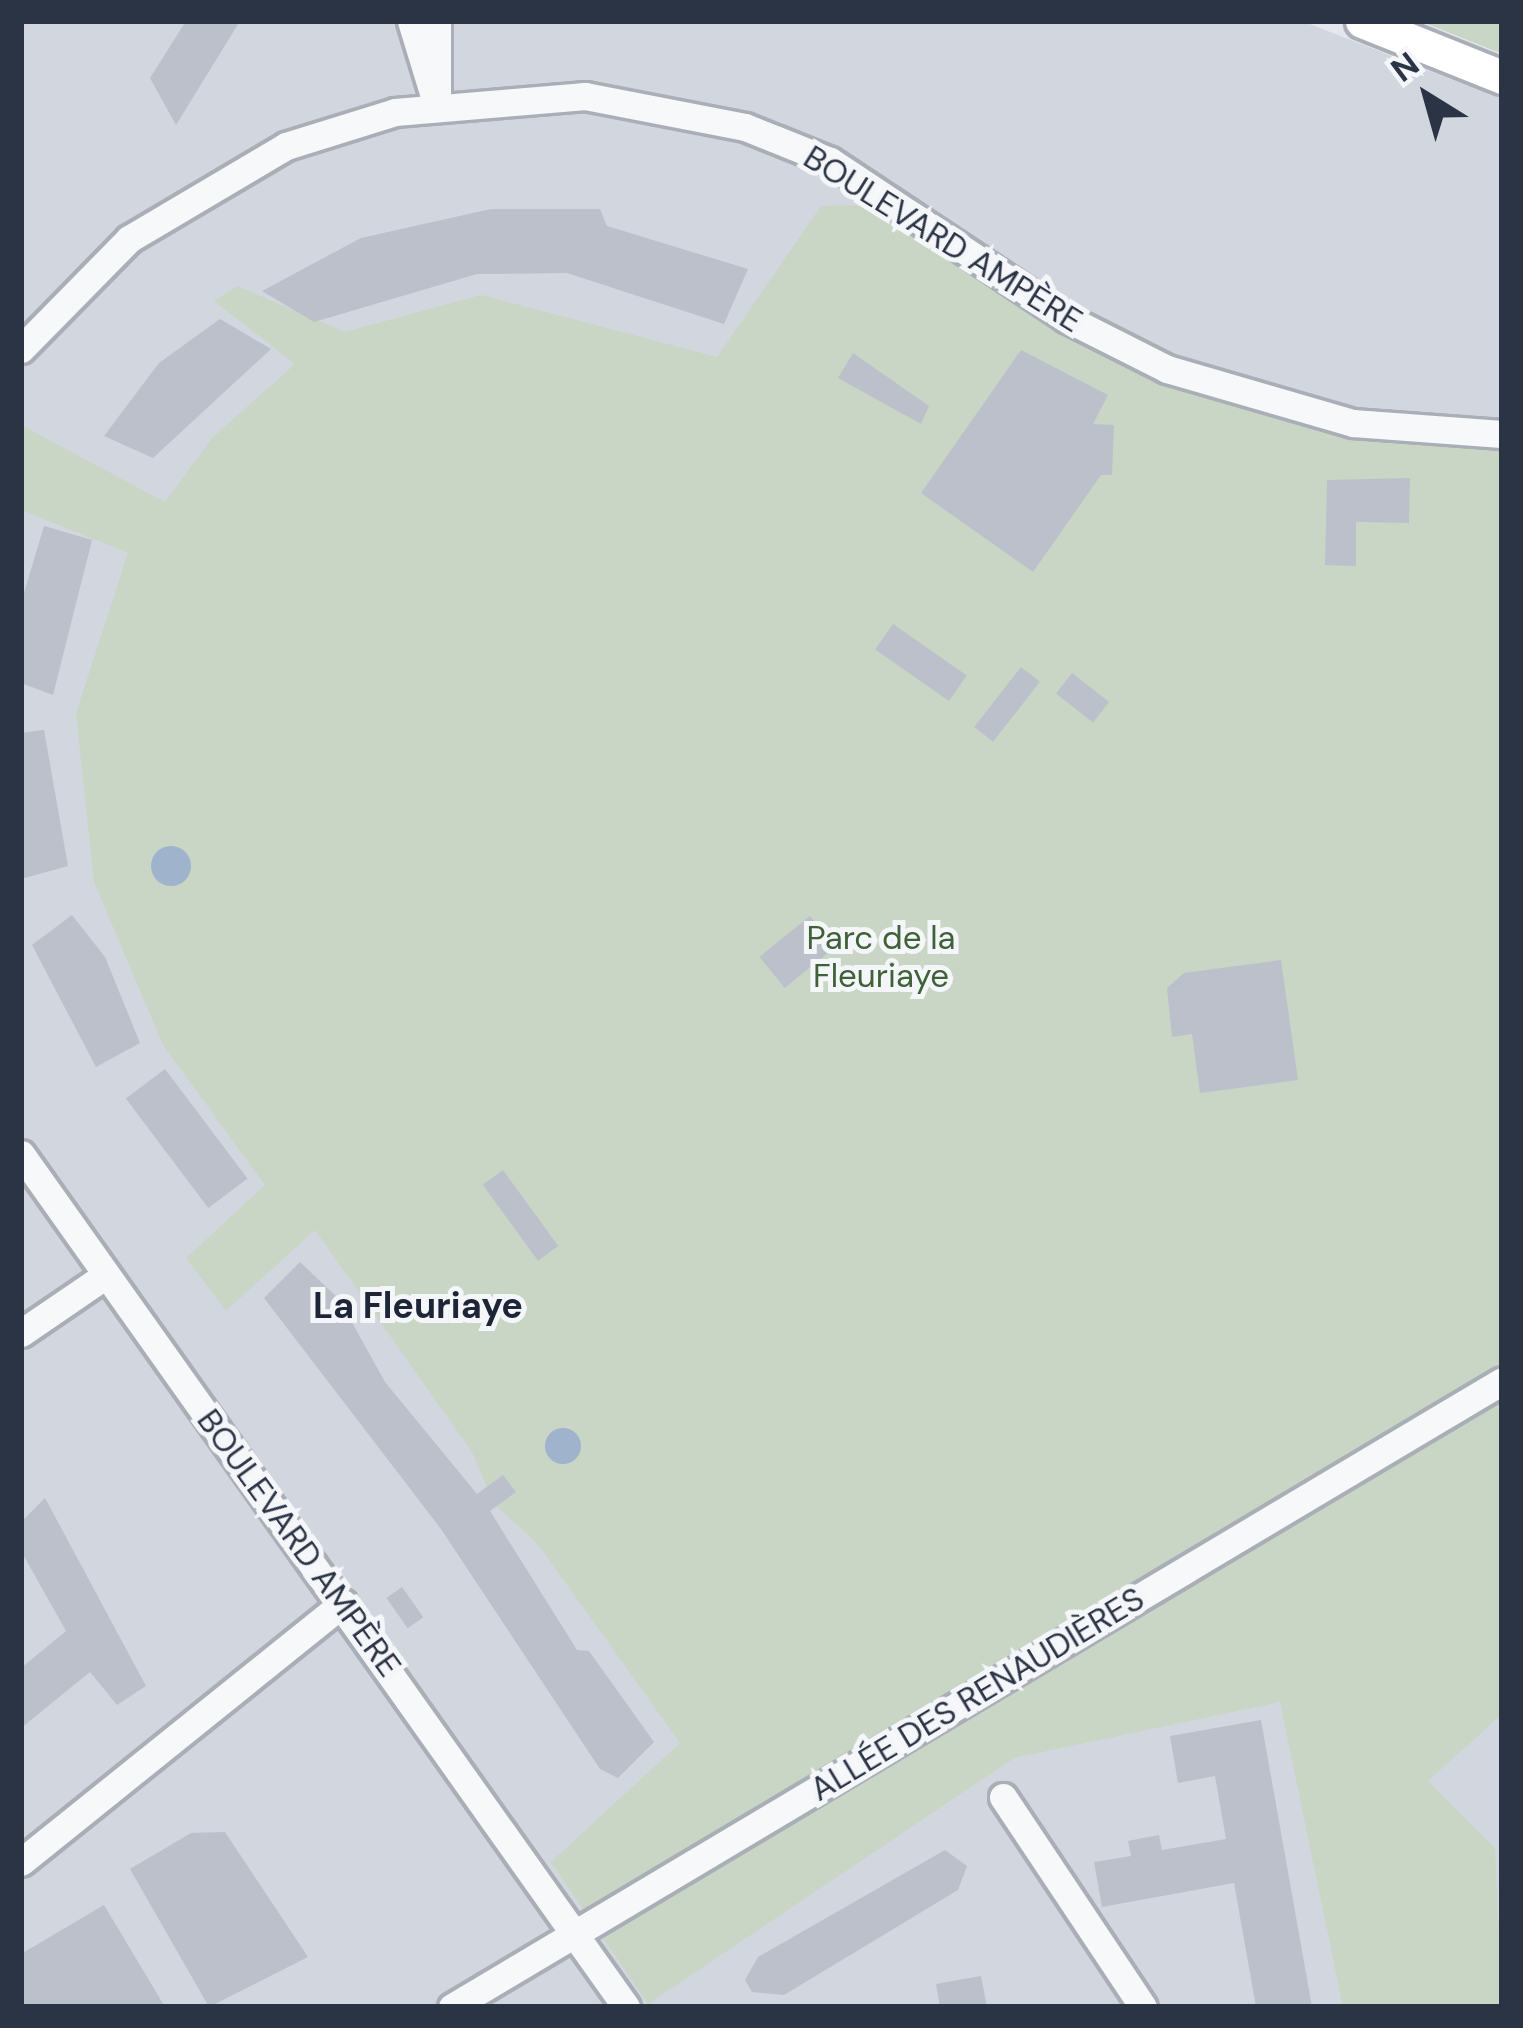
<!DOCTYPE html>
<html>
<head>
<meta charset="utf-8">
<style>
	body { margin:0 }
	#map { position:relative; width:1523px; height:2028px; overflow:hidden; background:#e4e7ec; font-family:"DM Sans",sans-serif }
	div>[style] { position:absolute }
	.built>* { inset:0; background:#d2d6de }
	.green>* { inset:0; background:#c9d6c5 }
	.water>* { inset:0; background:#9fb4cc }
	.round { border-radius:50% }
	.building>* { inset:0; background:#bbc0ca; transform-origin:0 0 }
	.roads { filter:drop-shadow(3px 0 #a9aeb7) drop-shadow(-3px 0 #a9aeb7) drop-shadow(0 3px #a9aeb7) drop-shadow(0 -3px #a9aeb7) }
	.minor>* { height:27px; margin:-13.5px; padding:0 13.5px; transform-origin:13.5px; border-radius:13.5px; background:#f7f8fa }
	.major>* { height:33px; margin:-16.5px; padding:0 16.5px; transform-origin:16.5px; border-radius:16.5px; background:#fff }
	span { translate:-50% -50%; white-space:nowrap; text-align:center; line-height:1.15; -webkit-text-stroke:10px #f4f6f9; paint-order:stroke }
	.street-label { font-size:33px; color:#2b3445 }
	.park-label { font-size:33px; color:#3f6138 }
	.neighbourhood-label { font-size:36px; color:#1d2536; font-weight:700 }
	.frame { position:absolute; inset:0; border:24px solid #2b3445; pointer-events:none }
	.north { position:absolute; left:1367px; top:36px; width:120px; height:120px; -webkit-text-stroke:9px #f4f6f9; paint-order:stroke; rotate:323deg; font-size:33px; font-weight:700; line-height:48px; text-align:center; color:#2b3445 }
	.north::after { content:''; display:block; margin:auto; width:42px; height:54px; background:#2b3445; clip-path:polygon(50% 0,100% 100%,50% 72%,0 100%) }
</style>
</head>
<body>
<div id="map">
	<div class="built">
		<i style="clip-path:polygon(21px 21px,1302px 21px,1502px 99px,1502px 2007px,21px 2007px)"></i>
	</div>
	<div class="green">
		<i style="clip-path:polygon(1420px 21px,1502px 21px,1502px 54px)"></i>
		<i style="clip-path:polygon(881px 205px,1220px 399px,1459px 448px,1502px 444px,1502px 1714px,1428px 1781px,1495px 1848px,1502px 2007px,1343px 2007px,1280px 1702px,1014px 1758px,648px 2004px,551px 1862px,680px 1743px,537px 1543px,494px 1504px,472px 1452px,315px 1230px,226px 1311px,186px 1258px,265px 1185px,163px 1045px,94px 882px,76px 713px,128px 553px,21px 510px,21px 425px,165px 502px,212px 438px,295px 364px,214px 301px,237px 286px,345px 332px,481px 295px,717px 357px,821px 206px)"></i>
	</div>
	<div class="water">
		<i class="round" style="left:151px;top:846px;width:40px;height:40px"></i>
		<i class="round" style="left:545px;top:1428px;width:36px;height:36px"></i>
	</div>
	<div class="building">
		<i style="clip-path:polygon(186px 21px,240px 21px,176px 125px,150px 78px)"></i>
		<i style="clip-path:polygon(491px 209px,600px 209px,607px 226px,748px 269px,724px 324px,567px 273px,477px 274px,314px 322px,262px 291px,361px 238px)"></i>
		<i style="clip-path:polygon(220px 319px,271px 349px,153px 458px,104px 436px,159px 363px)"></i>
		<i style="clip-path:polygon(1021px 350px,1108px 395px,1093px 424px,1114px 425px,1112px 475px,1101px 475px,1033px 572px,921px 493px)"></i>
		<i style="clip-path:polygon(853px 353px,929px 406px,921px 424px,838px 378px)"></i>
		<i style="clip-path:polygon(1410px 478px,1409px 523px,1356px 522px,1356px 566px,1325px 565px,1327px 480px)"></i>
		<i style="clip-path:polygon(44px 526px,92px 540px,53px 695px,21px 683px,21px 603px)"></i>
		<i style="left:893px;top:624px;width:90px;height:31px;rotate:35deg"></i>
		<i style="left:1021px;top:667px;width:24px;height:76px;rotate:38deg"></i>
		<i style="left:1072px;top:673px;width:47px;height:26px;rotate:38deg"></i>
		<i style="clip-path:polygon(44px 730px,68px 866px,21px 879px,21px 733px)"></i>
		<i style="clip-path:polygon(72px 915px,105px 957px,140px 1043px,96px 1067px,32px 945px)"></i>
		<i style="left:810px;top:916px;width:40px;height:65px;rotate:51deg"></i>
		<i style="clip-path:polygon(1281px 960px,1298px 1080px,1200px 1093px,1192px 1034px,1172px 1037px,1167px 988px,1184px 973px)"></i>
		<i style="left:165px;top:1069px;width:137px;height:49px;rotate:53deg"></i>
		<i style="left:503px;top:1170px;width:94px;height:25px;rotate:54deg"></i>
		<i style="clip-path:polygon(300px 1262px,339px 1299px,385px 1382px,477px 1494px,503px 1475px,516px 1492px,490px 1511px,577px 1650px,589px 1651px,654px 1742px,618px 1778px,600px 1769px,441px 1529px,264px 1298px)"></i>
		<i style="clip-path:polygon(45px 1498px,146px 1686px,117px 1705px,90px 1672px,21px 1728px,21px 1668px,66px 1631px,21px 1551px,21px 1522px)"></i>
		<i style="left:402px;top:1587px;width:37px;height:19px;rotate:55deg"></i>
		<i style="clip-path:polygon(1261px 1720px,1312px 2007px,1256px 2007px,1234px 1883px,1102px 1907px,1094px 1862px,1131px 1856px,1128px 1841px,1159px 1835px,1162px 1850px,1226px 1839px,1215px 1776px,1178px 1783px,1170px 1736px)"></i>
		<i style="clip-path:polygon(225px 1832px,308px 1957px,209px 2007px,130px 1869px,191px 1833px)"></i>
		<i style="clip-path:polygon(945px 1850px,967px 1866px,958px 1890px,784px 1995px,752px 1992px,745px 1980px,758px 1957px)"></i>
		<i style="clip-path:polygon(104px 1905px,165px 2007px,21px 2007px,21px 1954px)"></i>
		<i style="clip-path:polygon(981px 1976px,987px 2007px,940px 2007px,936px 1984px)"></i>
	</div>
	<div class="roads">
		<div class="minor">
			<i style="left:411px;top:21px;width:89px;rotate:73deg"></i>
			<i style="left:437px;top:21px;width:81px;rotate:90deg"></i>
			<i style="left:21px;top:349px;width:154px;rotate:-45.5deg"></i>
			<i style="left:129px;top:239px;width:182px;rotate:-30.6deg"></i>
			<i style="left:286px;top:146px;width:114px;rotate:-17.3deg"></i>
			<i style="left:395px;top:112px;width:191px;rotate:-4.8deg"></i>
			<i style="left:585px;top:96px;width:163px;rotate:11deg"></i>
			<i style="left:745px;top:127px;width:92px;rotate:21.8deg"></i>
			<i style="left:830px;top:161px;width:283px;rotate:33.6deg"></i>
			<i style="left:1066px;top:318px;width:113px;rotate:26.8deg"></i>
			<i style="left:1167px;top:369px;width:194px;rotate:16.2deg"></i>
			<i style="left:1353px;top:423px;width:149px;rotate:4.2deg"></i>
			<i style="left:21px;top:1154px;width:1046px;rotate:54.65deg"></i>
			<i style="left:21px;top:1333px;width:103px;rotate:-34.3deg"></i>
			<i style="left:1003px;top:1797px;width:252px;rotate:56.3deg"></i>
			<i style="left:21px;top:1862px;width:413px;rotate:-38.8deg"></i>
			<i style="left:452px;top:2007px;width:1222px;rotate:-30.8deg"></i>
		</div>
		<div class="major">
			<i style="left:1362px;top:21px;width:151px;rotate:21.8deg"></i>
		</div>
	</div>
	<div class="street-label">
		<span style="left:943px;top:239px;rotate:32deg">BOULEVARD AMPÈRE</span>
		<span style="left:299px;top:1543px;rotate:54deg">BOULEVARD AMPÈRE</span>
		<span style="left:977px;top:1694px;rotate:-31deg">ALLÉE DES RENAUDIÈRES</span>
	</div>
	<div class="park-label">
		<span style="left:881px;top:957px">Parc de la<br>Fleuriaye</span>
	</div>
	<div class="neighbourhood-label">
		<span style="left:418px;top:1306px">La Fleuriaye</span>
	</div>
	<div class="frame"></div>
	<div class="north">N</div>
</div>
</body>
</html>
